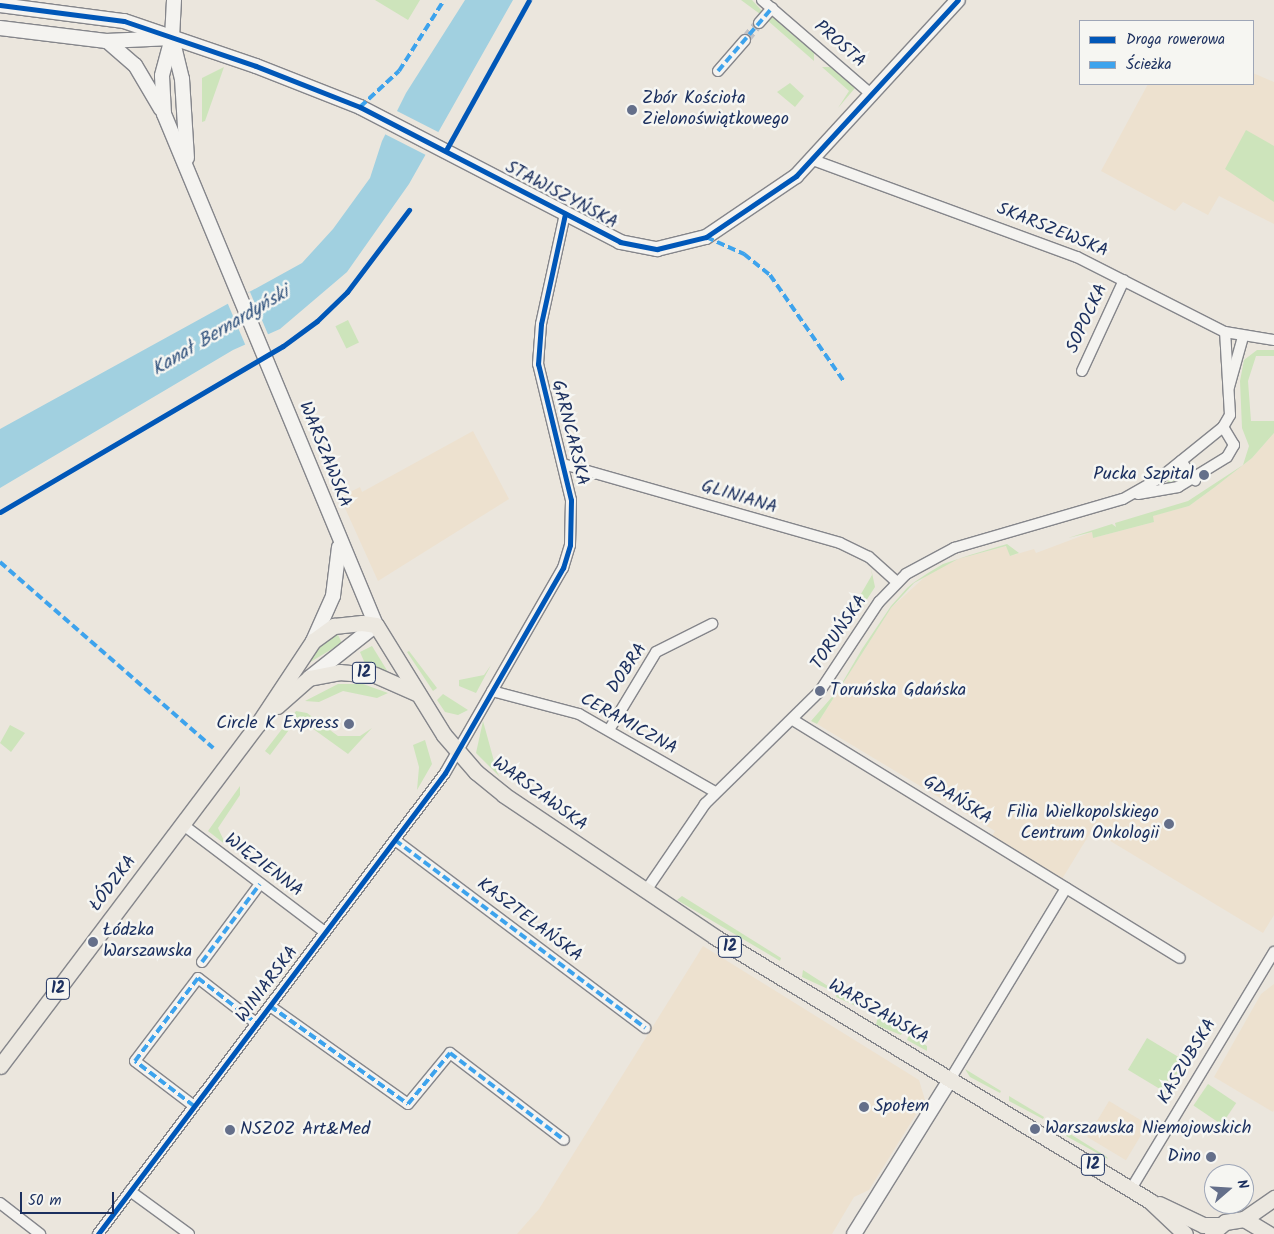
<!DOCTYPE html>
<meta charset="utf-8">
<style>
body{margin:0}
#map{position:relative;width:1274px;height:1234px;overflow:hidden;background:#ebe6dd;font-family:Kalam,sans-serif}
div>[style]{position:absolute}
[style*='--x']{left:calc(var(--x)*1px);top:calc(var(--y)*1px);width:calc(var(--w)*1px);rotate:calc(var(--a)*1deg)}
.built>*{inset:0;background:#ede1cf;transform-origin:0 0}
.green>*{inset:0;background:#cde4bb;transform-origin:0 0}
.water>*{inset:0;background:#a1d0e0}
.pier>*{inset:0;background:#ebe6dd;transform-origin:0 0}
.street-tunnel>*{height:10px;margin-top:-5px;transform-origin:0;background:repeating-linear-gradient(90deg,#c1c1c4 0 10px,transparent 0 15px)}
.roads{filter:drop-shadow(1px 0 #85868b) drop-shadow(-1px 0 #85868b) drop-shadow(0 1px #85868b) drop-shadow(0 -1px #85868b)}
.street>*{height:10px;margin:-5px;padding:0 5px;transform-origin:5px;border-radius:5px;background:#f4f3f0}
.secondary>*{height:14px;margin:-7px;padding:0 7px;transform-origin:7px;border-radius:7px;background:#f4f3f0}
.primary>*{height:15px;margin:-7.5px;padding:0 7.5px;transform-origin:7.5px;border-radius:7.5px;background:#ece8e0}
.quiet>*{height:4px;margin-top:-2px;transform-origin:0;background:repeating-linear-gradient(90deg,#3da3ed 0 8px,transparent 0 12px)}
.cycleway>*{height:5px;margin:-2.5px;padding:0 2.5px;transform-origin:2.5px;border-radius:2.5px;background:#0057b8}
.dots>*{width:14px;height:14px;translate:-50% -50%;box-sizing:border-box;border:2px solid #f6f6f2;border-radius:50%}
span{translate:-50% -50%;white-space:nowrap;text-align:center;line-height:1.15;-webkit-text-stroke:5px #f6f6f2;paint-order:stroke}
.shield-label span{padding:1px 4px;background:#f6f6f2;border:1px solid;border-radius:4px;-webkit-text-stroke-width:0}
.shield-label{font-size:16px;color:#1b2f5e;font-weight:700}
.street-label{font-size:18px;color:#1b2f5e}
.poi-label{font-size:18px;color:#1b2f5e}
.left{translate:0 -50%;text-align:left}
.right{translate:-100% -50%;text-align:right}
.water-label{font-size:19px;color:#34557f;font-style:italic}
.legend{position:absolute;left:1079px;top:20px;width:175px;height:65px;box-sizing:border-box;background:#f6f6f2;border:1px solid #9ea6b7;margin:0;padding:6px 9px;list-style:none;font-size:15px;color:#1b2f5e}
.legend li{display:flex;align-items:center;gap:10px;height:25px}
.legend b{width:25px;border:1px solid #9ea6b7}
.north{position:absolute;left:1204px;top:1164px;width:50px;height:50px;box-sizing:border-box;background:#f6f6f2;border:1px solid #9ea6b7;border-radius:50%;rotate:71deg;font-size:14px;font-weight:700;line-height:20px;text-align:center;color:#1b2f5e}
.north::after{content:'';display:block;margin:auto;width:18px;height:22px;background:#646f8a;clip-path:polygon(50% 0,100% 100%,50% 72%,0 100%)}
.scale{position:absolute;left:20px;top:1192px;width:94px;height:22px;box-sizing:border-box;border:2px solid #1b2f5e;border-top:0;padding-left:6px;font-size:15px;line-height:18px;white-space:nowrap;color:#1b2f5e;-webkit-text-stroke:4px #f6f6f2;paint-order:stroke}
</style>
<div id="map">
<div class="built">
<i style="clip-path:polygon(1253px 73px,1274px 82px,1274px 224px,1219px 196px,1208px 215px,1183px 202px,1175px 211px,1101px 171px,1148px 84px,1253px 84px)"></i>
<i style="clip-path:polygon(473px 431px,509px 499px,378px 581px,340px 497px,360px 487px,362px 492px)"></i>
<i style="clip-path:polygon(1274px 433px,1274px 915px,1263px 933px,1092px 830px,1062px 879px,992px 836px,995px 831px,817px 724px,891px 608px,928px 574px,958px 559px,1007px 546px,1010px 556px,1034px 549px,1036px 553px,1092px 532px,1093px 538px,1154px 522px,1152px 516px,1189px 506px,1215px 487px,1252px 458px)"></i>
<i style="clip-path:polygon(703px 946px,919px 1080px,925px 1100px,869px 1190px,854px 1197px,832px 1234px,517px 1234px,539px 1209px)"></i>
<i style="clip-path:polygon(1274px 984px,1274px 1110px,1273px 1112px,1214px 1077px,1261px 994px)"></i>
<i style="left:1109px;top:1101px;width:45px;height:42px;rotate:31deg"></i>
</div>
<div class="green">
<i style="clip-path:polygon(375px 0,420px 0,408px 20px)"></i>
<i style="clip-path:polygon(741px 0,752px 0,763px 12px,760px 14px)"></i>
<i style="clip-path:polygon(771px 16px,814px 53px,814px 61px,767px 20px)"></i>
<i style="clip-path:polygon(224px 67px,205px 121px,202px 122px,202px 78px)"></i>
<i style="clip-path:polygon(822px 67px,830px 67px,855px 88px,838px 108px,849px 91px)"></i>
<i style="clip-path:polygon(790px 83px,804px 96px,795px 107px,777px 92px)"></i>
<i style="clip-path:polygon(1246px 130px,1274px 146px,1274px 202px,1225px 169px)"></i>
<i style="left:348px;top:320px;width:25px;height:14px;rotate:64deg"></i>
<i style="clip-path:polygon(1257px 350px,1274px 350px,1274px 356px,1256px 356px,1248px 381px,1251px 421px,1274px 421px,1274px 433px,1252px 458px,1215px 487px,1189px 506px,1153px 516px,1154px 522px,1093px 538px,1092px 532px,1068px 538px,1112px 524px,1116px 527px,1115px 523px,1188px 501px,1243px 465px,1249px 446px,1242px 428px,1240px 381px,1244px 360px)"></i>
<i style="clip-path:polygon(1180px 471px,1185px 478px,1167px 483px,1168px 481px)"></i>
<i style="clip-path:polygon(1007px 544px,1019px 553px,1010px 556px,1006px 546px,958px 559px,914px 583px,891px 608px,817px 724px,811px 721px,838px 690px,862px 649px,891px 606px,907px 588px,913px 583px,928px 573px,943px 564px,970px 555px)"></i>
<i style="clip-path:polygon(871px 568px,875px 587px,860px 610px,854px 606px,872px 575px)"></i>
<i style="left:851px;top:611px;width:6px;height:17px;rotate:31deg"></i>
<i style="clip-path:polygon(336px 631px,342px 643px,307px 664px,317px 646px)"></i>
<i style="clip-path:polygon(372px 646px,388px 672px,388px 673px,367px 668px,360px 652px)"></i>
<i style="clip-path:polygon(409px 651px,437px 688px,433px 691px,407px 652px)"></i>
<i style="clip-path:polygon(491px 665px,476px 693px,459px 686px,459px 680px,484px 675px)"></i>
<i style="clip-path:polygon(338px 684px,363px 684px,388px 693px,377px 698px,343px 691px,319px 702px,305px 701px)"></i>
<i style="clip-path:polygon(443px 694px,468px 710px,458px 715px,445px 712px,437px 700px)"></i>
<i style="clip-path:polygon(296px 711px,307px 713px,338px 736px,360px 736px,372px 728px,348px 754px,298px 718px,270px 755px,265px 751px)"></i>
<i style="clip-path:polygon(483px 721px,497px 772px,500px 777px,476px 753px)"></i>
<i style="clip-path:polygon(10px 725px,25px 733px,11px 752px,0 743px)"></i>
<i style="clip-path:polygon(425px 740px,432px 764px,417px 790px,419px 767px,413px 745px)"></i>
<i style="clip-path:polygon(240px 786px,240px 795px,218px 828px,226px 845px,208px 831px)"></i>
<i style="clip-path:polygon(682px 896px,781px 958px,780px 961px,677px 900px)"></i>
<i style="clip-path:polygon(803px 970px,831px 988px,830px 990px,802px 977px)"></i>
<i style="clip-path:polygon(837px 992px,858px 1004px,856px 1006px,836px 997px)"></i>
<i style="clip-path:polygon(878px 1016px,903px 1031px,901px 1035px,876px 1025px)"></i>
<i style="clip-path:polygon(909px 1035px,927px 1046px,927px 1051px,907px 1040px)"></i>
<i style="left:1147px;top:1038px;width:45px;height:37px;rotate:31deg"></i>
<i style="clip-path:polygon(965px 1069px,1001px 1091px,1000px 1093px,970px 1077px)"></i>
<i style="left:1208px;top:1084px;width:34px;height:26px;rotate:34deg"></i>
<i style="clip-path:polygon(1009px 1096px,1044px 1117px,1043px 1119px,1009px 1101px)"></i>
<i style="clip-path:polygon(1067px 1132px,1107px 1157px,1108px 1159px,1066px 1136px)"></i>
</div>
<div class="water">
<i style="clip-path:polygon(465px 0,513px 0,409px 184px,347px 272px,280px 329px,233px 350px,0 488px,0 429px,302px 263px,333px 229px,370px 178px,382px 141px,406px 93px)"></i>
</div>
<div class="pier">
<i style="left:395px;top:110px;width:49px;height:26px;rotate:27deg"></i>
<i style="left:250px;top:292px;width:49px;height:25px;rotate:67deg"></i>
</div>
<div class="street-tunnel">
<i style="--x:745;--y:40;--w:22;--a:-51"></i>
</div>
<div class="roads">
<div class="street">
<i style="--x:762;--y:0;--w:145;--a:40.8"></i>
<i style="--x:759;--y:23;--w:20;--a:-49"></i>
<i style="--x:718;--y:71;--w:41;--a:-48.9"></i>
<i style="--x:813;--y:160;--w:281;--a:20.2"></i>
<i style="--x:1077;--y:257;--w:166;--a:26.9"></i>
<i style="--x:1225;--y:332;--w:50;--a:9.3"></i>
<i style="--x:1082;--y:371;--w:100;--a:-65.2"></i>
<i style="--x:1229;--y:387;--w:52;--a:-74.4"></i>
<i style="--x:1181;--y:461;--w:24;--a:54"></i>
<i style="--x:563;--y:464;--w:288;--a:15.9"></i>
<i style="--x:840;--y:543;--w:32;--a:26"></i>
<i style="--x:869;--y:557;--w:38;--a:42"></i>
<i style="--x:1138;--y:494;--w:41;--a:-9.9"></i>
<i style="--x:1178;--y:487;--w:57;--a:-31.5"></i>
<i style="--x:1227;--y:457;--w:14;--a:-60"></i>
<i style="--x:1234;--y:445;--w:21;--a:-121"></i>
<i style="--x:492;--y:691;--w:90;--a:14.8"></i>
<i style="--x:579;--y:714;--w:157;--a:29.8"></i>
<i style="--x:793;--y:720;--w:454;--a:31.6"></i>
<i style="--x:609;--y:730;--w:91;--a:-58.9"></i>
<i style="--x:656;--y:652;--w:63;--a:-26.6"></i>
<i style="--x:182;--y:824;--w:179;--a:37.1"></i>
<i style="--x:395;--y:840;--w:313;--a:36.9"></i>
<i style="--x:645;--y:892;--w:107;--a:-55.7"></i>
<i style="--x:705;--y:804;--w:161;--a:-44.5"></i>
<i style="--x:820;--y:691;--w:107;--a:-56.5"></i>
<i style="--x:879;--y:602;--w:39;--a:-46"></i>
<i style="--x:906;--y:574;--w:55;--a:-28.4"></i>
<i style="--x:954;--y:548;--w:176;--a:-16.2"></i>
<i style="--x:1123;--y:499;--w:43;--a:-29.6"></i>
<i style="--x:1160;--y:478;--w:81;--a:-39"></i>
<i style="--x:1223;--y:427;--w:14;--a:-60"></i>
<i style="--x:1230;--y:415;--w:83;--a:-93.4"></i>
<i style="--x:202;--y:962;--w:97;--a:-53.4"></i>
<i style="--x:270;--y:1006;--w:169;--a:35.4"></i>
<i style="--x:408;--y:1104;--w:66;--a:-50.5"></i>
<i style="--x:450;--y:1053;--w:143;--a:37.3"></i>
<i style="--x:951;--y:1078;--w:222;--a:-58.8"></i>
<i style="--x:194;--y:1106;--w:74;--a:-142.7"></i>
<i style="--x:135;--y:1061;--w:104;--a:-52.8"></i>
<i style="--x:198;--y:978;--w:73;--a:37.8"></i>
<i style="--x:1131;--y:1189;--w:277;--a:-58.9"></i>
<i style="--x:130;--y:1191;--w:73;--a:36.1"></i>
<i style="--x:0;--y:1203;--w:51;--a:37.8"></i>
<i style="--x:98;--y:1234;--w:577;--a:-53.03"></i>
<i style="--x:445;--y:773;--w:237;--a:-60.1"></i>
<i style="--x:563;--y:568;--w:24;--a:-73"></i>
<i style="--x:570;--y:545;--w:45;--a:-88.7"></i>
<i style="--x:571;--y:500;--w:140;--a:-103.6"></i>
<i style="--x:538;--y:364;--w:40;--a:-85.7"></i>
<i style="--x:541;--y:324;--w:113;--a:-77.7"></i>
</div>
<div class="secondary">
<i style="--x:174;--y:0;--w:38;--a:93"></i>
<i style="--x:172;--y:38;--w:39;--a:105"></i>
<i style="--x:162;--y:76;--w:38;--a:87"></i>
<i style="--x:164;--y:114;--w:553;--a:67.47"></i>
<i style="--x:376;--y:625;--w:85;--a:141.7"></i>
<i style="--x:0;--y:5;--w:125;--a:7.4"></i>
<i style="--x:124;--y:21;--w:139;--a:18.8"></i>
<i style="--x:256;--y:66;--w:112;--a:21.5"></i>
<i style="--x:360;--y:107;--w:293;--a:27.4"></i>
<i style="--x:620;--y:242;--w:38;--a:11"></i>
<i style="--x:657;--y:249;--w:50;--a:-13.8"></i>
<i style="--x:706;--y:237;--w:109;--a:-34.1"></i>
<i style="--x:796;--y:176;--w:239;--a:-47.4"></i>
<i style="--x:0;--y:28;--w:107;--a:7"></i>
<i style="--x:106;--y:41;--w:66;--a:-2.6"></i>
<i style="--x:172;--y:38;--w:42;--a:76.3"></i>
<i style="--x:182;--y:79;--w:79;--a:86.4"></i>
<i style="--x:107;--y:41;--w:37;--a:41"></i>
<i style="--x:135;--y:65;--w:51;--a:59.4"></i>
<i style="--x:313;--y:641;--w:49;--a:-66"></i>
<i style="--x:333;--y:596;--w:49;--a:-83"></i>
<i style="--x:854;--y:1234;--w:184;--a:-58.1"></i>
</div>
<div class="primary">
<i style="--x:277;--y:706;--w:43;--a:-41.2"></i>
<i style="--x:309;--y:678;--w:31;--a:-11"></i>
<i style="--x:339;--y:672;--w:36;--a:5"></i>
<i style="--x:375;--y:675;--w:45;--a:23.7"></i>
<i style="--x:0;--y:1066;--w:428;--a:-53"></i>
<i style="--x:258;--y:724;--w:100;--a:-56.5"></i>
<i style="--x:313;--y:641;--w:26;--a:-36"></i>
<i style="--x:334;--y:626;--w:28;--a:-6"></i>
<i style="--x:362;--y:623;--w:14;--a:8"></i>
<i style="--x:376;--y:625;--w:129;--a:58.3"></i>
<i style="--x:444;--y:735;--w:49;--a:49.1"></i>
<i style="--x:476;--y:772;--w:36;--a:39"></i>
<i style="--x:504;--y:795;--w:254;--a:33.9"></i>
<i style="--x:715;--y:937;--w:509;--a:31.25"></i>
<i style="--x:1150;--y:1201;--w:48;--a:43.3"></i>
<i style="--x:1159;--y:1204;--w:49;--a:25.5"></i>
<i style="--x:1203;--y:1225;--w:17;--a:0"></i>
<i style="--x:1244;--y:1219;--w:37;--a:-35"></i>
<i style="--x:1212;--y:1233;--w:17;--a:-40"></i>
<i style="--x:1225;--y:1222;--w:19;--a:-9"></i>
<i style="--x:1244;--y:1219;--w:29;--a:31"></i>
</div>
</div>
<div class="quiet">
<i style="--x:718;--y:71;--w:83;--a:-49.4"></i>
<i style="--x:360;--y:107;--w:53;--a:-42.7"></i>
<i style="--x:399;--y:71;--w:84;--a:-57.6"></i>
<i style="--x:706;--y:237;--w:42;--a:24.1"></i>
<i style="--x:744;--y:254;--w:33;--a:39"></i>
<i style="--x:770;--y:275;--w:131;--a:55.2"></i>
<i style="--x:0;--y:562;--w:283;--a:41.1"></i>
<i style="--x:395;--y:840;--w:313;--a:36.9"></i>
<i style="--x:202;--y:962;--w:97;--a:-53.4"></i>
<i style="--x:270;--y:1006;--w:169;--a:35.4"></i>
<i style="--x:408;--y:1104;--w:66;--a:-50.5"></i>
<i style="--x:450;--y:1053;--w:143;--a:37.3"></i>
<i style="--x:194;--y:1106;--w:74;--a:-142.7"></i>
<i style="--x:135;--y:1061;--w:104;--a:-52.8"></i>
<i style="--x:198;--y:978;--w:73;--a:37.8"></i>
</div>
<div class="cycleway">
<i style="--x:0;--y:5;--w:125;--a:7.4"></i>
<i style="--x:124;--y:21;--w:139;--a:18.8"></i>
<i style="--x:256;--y:66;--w:112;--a:21.5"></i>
<i style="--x:360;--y:107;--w:293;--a:27.4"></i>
<i style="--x:620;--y:242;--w:38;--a:11"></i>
<i style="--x:657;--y:249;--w:50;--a:-13.8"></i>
<i style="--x:706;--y:237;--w:109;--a:-34.1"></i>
<i style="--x:796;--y:176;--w:239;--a:-47.4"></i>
<i style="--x:446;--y:150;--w:171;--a:-61"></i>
<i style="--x:0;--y:512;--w:328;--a:-30.4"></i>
<i style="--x:283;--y:346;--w:42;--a:-36.3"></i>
<i style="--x:317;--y:321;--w:42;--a:-44"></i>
<i style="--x:347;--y:292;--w:103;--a:-52.9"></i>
<i style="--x:98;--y:1234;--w:577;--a:-53.03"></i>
<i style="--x:445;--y:773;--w:237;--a:-60.1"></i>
<i style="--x:563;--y:568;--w:24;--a:-73"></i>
<i style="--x:570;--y:545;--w:45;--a:-88.7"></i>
<i style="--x:571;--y:500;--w:140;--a:-103.6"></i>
<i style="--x:538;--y:364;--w:40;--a:-85.7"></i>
<i style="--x:541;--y:324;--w:113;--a:-77.7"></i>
</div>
<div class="dots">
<i style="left:632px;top:110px;background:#646f8a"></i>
<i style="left:1204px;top:475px;background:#646f8a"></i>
<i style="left:820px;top:691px;background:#646f8a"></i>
<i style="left:349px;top:724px;background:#646f8a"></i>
<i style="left:1169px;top:824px;background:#646f8a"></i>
<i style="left:93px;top:942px;background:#646f8a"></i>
<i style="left:864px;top:1107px;background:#646f8a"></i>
<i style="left:1035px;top:1129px;background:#646f8a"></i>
<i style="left:230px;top:1130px;background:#646f8a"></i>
<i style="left:1211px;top:1157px;background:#646f8a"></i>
</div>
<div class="shield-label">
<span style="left:364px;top:673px">12</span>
<span style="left:730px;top:947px">12</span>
<span style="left:58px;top:989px">12</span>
<span style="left:1093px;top:1165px">12</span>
</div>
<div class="street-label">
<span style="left:839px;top:45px;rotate:41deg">PROSTA</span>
<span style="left:561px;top:196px;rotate:28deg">STAWISZYŃSKA</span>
<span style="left:1052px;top:231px;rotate:22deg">SKARSZEWSKA</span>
<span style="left:1088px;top:319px;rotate:-65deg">SOPOCKA</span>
<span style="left:569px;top:433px;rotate:76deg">GARNCARSKA</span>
<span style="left:324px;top:455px;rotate:68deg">WARSZAWSKA</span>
<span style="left:739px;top:498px;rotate:17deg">GLINIANA</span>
<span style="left:840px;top:633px;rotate:-56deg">TORUŃSKA</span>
<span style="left:628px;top:669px;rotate:-56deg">DOBRA</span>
<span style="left:628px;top:725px;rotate:29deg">CERAMICZNA</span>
<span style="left:539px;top:795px;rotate:36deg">WARSZAWSKA</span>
<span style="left:957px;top:801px;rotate:32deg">GDAŃSKA</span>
<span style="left:263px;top:866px;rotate:37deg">WIĘZIENNA</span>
<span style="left:114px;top:884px;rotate:-53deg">ŁÓDZKA</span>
<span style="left:529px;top:921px;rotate:37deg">KASZTELAŃSKA</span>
<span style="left:268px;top:985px;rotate:-53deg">WINIARSKA</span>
<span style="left:878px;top:1013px;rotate:30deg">WARSZAWSKA</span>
<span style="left:1188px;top:1062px;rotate:-59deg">KASZUBSKA</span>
</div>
<div class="poi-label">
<span class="left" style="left:642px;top:110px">Zbór Kościoła<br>Zielonoświątkowego</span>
<span class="right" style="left:1194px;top:475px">Pucka Szpital</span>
<span class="left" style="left:830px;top:691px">Toruńska Gdańska</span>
<span class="right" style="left:339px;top:724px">Circle K Express</span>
<span class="right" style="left:1159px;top:824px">Filia Wielkopolskiego<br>Centrum Onkologii</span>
<span class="left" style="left:103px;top:942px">Łódzka<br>Warszawska</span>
<span class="left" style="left:874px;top:1107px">Społem</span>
<span class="left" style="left:1045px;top:1129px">Warszawska Niemojowskich</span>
<span class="left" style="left:240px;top:1130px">NSZOZ Art&amp;Med</span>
<span class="right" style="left:1201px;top:1157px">Dino</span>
</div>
<div class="water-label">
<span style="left:221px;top:332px;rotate:-31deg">Kanał Bernardyński</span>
</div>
<ul class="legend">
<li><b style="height:6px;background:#0057b8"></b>Droga rowerowa</li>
<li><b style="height:6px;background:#3da3ed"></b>Ścieżka</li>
</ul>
<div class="north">N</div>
<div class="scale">50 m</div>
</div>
